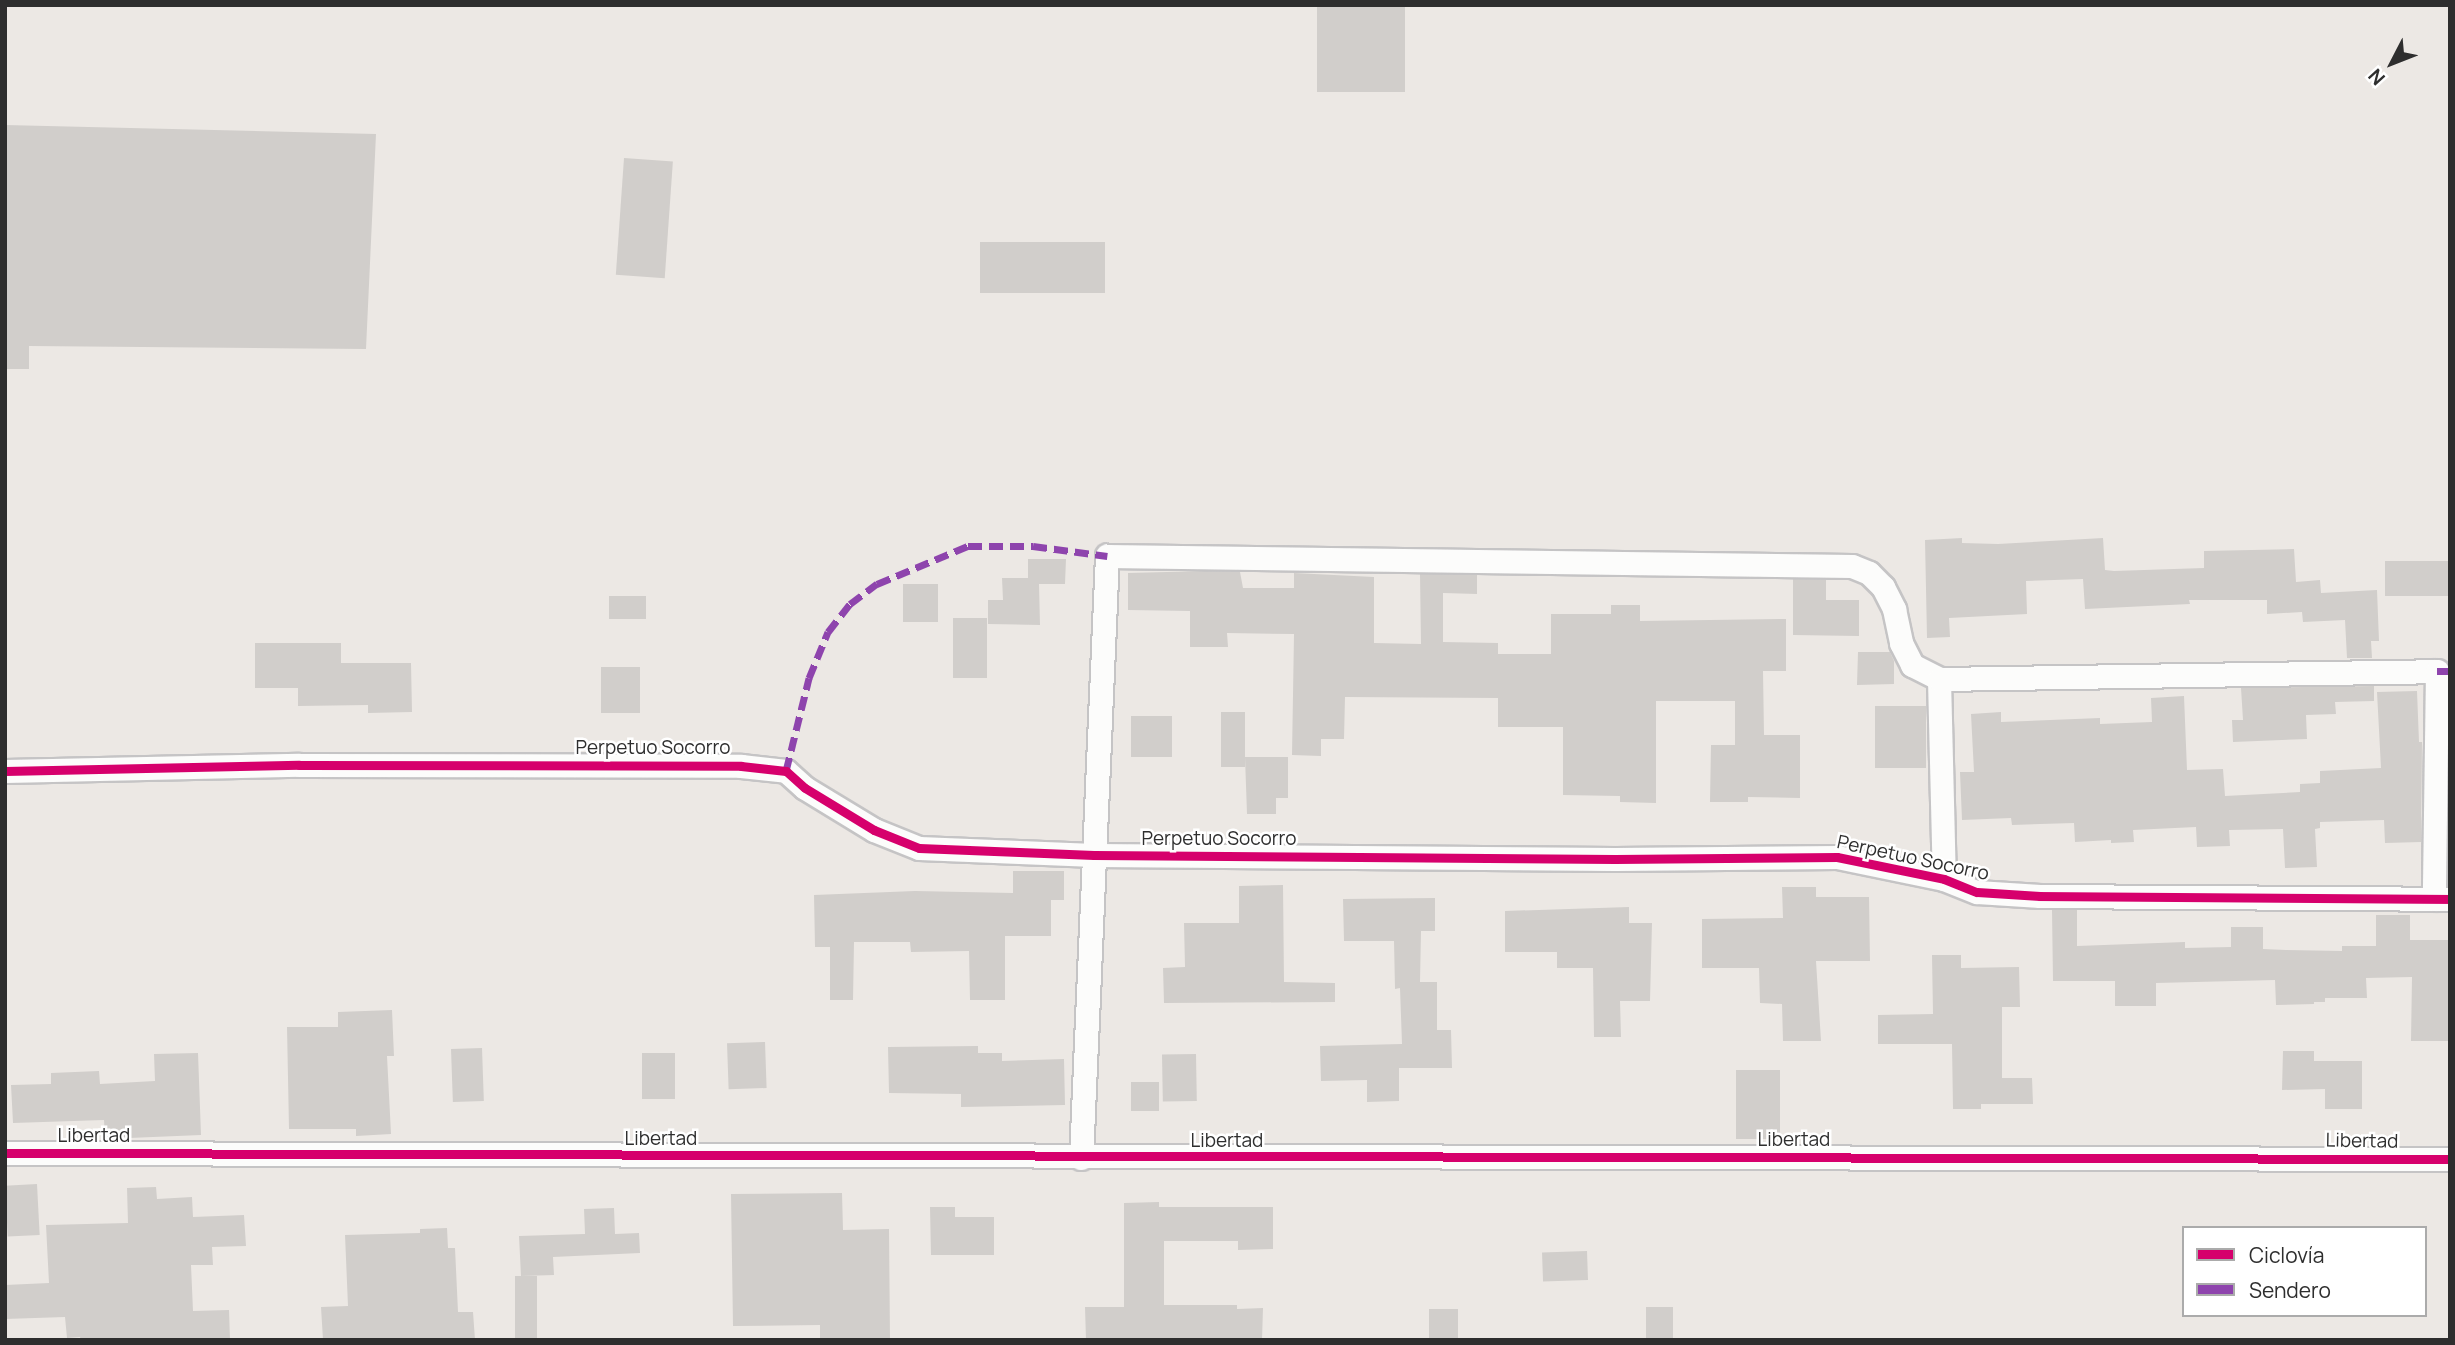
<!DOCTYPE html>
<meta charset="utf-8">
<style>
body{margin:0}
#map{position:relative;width:2455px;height:1345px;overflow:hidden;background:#ece8e4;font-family:Manrope,sans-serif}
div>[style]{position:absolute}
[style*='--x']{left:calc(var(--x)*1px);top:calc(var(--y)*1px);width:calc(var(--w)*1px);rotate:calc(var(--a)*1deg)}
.building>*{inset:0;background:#d1cecb;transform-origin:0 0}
.roads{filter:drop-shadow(2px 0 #c5c4c5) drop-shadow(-2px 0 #c5c4c5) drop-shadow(0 2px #c5c4c5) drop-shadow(0 -2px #c5c4c5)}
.minor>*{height:23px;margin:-11.5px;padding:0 11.5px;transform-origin:11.5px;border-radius:11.5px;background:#fcfcfb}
.quiet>*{height:7px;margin-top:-3.5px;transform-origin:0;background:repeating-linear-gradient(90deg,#8e44ad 0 14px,transparent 0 21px)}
.cycleway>*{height:9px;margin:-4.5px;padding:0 4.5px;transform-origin:4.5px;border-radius:4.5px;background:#d6006c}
span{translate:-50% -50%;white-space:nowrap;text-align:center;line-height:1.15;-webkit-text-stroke:5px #fff;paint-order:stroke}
.street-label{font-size:19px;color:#2e2e2e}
.frame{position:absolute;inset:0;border:7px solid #2e2e2e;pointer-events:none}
.legend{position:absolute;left:2182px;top:1226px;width:245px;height:91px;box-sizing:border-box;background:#fff;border:2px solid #ababab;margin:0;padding:9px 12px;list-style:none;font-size:21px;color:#2e2e2e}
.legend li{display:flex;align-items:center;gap:14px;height:35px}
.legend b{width:35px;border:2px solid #ababab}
.north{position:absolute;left:2357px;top:28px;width:70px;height:70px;-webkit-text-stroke:5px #fff;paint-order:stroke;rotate:228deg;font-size:19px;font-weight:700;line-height:28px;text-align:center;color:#2e2e2e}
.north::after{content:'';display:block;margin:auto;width:24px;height:32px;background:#2e2e2e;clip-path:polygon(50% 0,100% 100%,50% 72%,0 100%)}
</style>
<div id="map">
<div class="building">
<i style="left:1317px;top:5px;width:88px;height:87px"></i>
<i style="clip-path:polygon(5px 125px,376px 134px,366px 349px,29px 346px,29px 369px,5px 369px)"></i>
<i style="left:624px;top:158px;width:49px;height:117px;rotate:4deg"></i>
<i style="left:980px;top:242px;width:125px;height:51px"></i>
<i style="clip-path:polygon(1962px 538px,1962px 543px,1998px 544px,2103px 538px,2105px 570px,2114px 571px,2204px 568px,2204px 551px,2294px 549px,2296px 582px,2320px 580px,2321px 593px,2377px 590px,2379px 641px,2371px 641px,2372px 658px,2347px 658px,2345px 620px,2303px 622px,2302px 612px,2267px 614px,2267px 600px,2189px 600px,2190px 604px,2085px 609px,2083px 579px,2026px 581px,2027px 614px,1949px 618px,1950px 637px,1927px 638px,1925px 540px)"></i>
<i style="clip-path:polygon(1028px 559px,1066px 559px,1065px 584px,1039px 584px,1040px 625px,988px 624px,988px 600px,1003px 600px,1002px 578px,1028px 578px)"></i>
<i style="left:2450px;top:561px;width:35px;height:65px;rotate:90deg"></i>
<i style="clip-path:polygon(1206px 571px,1240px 572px,1243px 588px,1294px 588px,1294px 573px,1374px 577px,1374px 643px,1421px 644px,1420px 574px,1477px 575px,1477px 594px,1443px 593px,1443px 642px,1498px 643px,1498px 654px,1551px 654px,1551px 614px,1611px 614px,1611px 605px,1640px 605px,1640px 621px,1786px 619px,1786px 671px,1763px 671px,1764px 735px,1800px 735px,1800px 798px,1748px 797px,1748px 802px,1710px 802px,1711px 745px,1735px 745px,1735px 701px,1656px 701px,1656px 803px,1620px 802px,1620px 796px,1563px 795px,1563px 727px,1498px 727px,1498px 698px,1345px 697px,1344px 739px,1321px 739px,1321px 756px,1292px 755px,1294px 634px,1227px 633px,1228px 647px,1190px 647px,1190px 611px,1128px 610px,1128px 573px)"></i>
<i style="clip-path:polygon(1793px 579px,1826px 580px,1826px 600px,1859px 600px,1859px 636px,1793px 635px)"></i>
<i style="left:903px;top:584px;width:35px;height:38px"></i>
<i style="left:609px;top:596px;width:37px;height:23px"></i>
<i style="left:953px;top:618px;width:34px;height:60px"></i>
<i style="clip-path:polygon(255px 643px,341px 643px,341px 663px,411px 663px,412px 712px,368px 713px,368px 705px,298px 706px,298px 688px,255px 688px)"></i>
<i style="clip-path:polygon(1858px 652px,1890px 652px,1894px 661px,1894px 684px,1857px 685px)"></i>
<i style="left:601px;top:667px;width:39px;height:46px"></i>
<i style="clip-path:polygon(2374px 686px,2374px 701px,2335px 702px,2336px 714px,2306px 715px,2307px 739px,2233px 742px,2232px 720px,2243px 720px,2241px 688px)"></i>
<i style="clip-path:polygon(2417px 691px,2419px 742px,2422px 742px,2421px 842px,2385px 843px,2384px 820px,2320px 822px,2320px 828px,2315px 829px,2317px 867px,2285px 868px,2283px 829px,2229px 830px,2230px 846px,2197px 847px,2196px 827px,2133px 830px,2134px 842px,2111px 843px,2111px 840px,2075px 842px,2074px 823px,2012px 825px,2011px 818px,1962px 820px,1960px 772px,1974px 772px,1971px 714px,2001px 712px,2001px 722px,2100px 718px,2100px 724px,2152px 722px,2151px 698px,2184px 696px,2187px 770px,2223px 769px,2225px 796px,2300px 792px,2300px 784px,2320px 783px,2320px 771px,2381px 768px,2377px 692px)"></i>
<i style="left:1875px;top:706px;width:51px;height:62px"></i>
<i style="left:1221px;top:712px;width:24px;height:55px"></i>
<i style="left:1131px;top:716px;width:41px;height:41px"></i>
<i style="clip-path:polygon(1245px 757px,1288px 757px,1288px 798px,1276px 798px,1276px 814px,1247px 814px)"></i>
<i style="clip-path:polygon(1013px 871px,1064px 871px,1064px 900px,1051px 900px,1051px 936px,1005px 936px,1005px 1000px,970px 1000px,969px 951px,911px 952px,910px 942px,854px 942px,853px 1000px,830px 1000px,830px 947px,815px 947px,814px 895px,915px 891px,1013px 893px)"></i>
<i style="clip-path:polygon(1283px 885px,1284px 982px,1335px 983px,1335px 1002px,1164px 1003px,1163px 968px,1185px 967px,1184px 923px,1239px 923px,1239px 886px)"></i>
<i style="clip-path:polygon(1782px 887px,1816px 887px,1816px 897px,1869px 897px,1870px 961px,1816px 961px,1821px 1041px,1783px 1041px,1782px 1004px,1760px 1003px,1759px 968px,1702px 968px,1702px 919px,1783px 918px)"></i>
<i style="clip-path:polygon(1435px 898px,1435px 931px,1421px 931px,1420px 982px,1437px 982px,1437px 1030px,1451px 1030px,1452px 1068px,1399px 1068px,1399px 1101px,1367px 1102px,1367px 1080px,1321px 1081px,1320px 1046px,1402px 1044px,1400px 988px,1395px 989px,1394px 941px,1344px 941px,1343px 899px)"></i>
<i style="clip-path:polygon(1629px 907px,1629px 923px,1652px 923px,1650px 1001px,1620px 1001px,1621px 1037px,1594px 1037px,1593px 968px,1557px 968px,1557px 952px,1505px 952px,1505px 911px)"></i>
<i style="clip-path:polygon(2052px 910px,2077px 910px,2077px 946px,2185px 942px,2185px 948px,2231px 947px,2231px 927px,2263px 927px,2263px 949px,2286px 950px,2342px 951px,2342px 946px,2376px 946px,2376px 915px,2410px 915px,2410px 940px,2450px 940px,2450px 1041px,2411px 1041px,2412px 977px,2366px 978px,2367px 998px,2325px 998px,2325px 1002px,2314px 1002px,2314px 1004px,2276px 1005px,2275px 980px,2156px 983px,2156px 1006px,2115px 1006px,2115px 981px,2053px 981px)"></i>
<i style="clip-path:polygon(1932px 955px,1961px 955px,1961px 968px,2019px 967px,2020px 1007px,2002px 1007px,2002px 1078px,2032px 1078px,2033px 1104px,1981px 1104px,1981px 1109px,1953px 1109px,1952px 1044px,1878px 1044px,1878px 1015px,1933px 1014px)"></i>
<i style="clip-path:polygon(392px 1010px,394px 1056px,387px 1056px,391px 1134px,356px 1136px,356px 1129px,289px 1129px,287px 1027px,338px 1027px,338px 1012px)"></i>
<i style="left:765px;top:1042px;width:46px;height:38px;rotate:88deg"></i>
<i style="clip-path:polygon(978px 1046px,978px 1053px,1002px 1053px,1002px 1061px,1064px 1059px,1065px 1105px,961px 1107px,961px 1094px,889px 1093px,888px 1047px)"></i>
<i style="left:482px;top:1048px;width:53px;height:31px;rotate:88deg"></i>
<i style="clip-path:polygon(2283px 1051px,2314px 1051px,2314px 1061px,2362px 1061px,2362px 1109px,2325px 1109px,2325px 1089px,2282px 1090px)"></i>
<i style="clip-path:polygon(198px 1053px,201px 1135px,105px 1139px,104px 1120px,13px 1123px,11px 1085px,51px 1084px,51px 1073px,99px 1071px,100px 1084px,155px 1081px,154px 1054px)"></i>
<i style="left:642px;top:1053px;width:33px;height:46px"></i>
<i style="left:1196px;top:1054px;width:47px;height:34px;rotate:89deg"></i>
<i style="left:1736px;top:1070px;width:44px;height:69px"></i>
<i style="left:1131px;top:1082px;width:28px;height:29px"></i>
<i style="left:37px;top:1184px;width:51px;height:32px;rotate:87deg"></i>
<i style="clip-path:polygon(156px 1187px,157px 1199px,192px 1197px,193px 1217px,244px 1215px,246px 1246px,212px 1247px,213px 1265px,191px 1265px,193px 1311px,229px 1310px,230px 1340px,81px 1340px,80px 1337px,67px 1338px,65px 1317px,5px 1319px,5px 1285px,49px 1283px,46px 1225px,128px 1223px,127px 1188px)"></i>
<i style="clip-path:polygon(842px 1193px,843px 1230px,889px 1229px,890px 1340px,820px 1340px,820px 1325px,733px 1326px,731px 1194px)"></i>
<i style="clip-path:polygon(1159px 1202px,1159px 1207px,1273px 1207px,1273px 1249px,1238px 1250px,1238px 1241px,1164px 1241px,1164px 1305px,1237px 1305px,1237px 1309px,1263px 1308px,1262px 1340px,1086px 1340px,1085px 1307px,1124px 1307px,1124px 1203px)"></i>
<i style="clip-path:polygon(930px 1207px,955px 1207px,955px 1217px,994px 1217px,994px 1255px,931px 1255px)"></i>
<i style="clip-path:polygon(614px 1208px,615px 1234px,639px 1233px,640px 1253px,553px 1257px,554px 1275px,521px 1276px,519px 1236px,585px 1234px,584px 1209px)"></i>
<i style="clip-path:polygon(447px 1228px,448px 1248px,455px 1248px,458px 1312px,473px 1312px,475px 1340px,323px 1340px,321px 1307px,348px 1306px,345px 1235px,420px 1233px,420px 1229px)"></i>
<i style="left:1587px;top:1251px;width:29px;height:45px;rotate:88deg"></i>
<i style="left:515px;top:1276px;width:22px;height:64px"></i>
<i style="left:1646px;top:1307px;width:27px;height:33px"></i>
<i style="left:1429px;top:1309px;width:29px;height:31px"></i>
</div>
<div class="roads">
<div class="minor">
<i style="--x:1939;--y:679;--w:200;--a:88.6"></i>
<i style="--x:5;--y:771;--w:294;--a:-1.2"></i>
<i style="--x:299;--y:765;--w:442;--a:0.1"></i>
<i style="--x:741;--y:766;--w:45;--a:6.3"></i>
<i style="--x:786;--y:771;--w:25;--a:42"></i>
<i style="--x:805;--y:788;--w:81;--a:31.3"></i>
<i style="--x:874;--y:830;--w:48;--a:21.8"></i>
<i style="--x:919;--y:848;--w:175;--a:2.3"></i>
<i style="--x:1094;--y:855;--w:521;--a:0.44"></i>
<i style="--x:1615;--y:859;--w:222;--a:-0.5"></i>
<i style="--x:1837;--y:857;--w:109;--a:11.6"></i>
<i style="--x:1944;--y:879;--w:35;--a:22"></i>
<i style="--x:1977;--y:892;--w:63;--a:3.6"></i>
<i style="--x:2040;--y:896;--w:410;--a:0.4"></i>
<i style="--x:5;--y:1153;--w:2445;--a:0.14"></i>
<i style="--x:1081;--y:1158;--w:603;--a:-87.53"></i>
<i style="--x:1107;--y:556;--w:745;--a:0.77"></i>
<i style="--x:1852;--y:566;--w:18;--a:22"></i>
<i style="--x:1869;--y:573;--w:20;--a:45"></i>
<i style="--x:1883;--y:587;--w:25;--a:63"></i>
<i style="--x:1894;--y:609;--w:35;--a:78"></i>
<i style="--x:1901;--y:643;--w:25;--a:63"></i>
<i style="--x:1912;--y:665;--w:30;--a:27"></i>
<i style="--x:1939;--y:679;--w:498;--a:-0.9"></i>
<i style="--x:2437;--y:671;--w:228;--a:90.8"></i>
</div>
</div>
<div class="quiet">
<i style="--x:2437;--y:671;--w:13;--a:0"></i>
<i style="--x:786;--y:771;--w:96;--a:-76.1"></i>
<i style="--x:809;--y:678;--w:50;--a:-67.6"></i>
<i style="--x:828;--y:632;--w:36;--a:-52"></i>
<i style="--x:850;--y:604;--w:34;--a:-37"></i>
<i style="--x:877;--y:584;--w:99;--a:-22.7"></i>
<i style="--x:968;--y:546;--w:65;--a:0"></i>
<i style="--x:1033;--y:546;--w:75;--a:7.7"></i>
</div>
<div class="cycleway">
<i style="--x:5;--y:771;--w:294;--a:-1.2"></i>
<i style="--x:299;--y:765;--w:442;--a:0.1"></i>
<i style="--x:741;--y:766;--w:45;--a:6.3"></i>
<i style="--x:786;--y:771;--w:25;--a:42"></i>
<i style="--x:805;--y:788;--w:81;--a:31.3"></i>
<i style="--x:874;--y:830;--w:48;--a:21.8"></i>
<i style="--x:919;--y:848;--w:175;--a:2.3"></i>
<i style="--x:1094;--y:855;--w:521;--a:0.44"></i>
<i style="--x:1615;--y:859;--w:222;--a:-0.5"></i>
<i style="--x:1837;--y:857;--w:109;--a:11.6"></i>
<i style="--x:1944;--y:879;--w:35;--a:22"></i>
<i style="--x:1977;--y:892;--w:63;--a:3.6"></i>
<i style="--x:2040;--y:896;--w:410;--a:0.4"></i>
<i style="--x:5;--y:1153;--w:2445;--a:0.14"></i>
</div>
<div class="street-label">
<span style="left:653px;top:748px">Perpetuo Socorro</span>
<span style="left:1219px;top:839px">Perpetuo Socorro</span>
<span style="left:1913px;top:858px;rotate:12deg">Perpetuo Socorro</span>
<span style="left:94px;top:1136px">Libertad</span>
<span style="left:661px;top:1139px">Libertad</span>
<span style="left:1794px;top:1140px">Libertad</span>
<span style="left:1227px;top:1141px">Libertad</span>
<span style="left:2362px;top:1141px;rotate:1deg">Libertad</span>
</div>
<div class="frame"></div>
<ul class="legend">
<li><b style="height:9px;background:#d6006c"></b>Ciclovía</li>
<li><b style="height:9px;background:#8e44ad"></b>Sendero</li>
</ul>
<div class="north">N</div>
</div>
